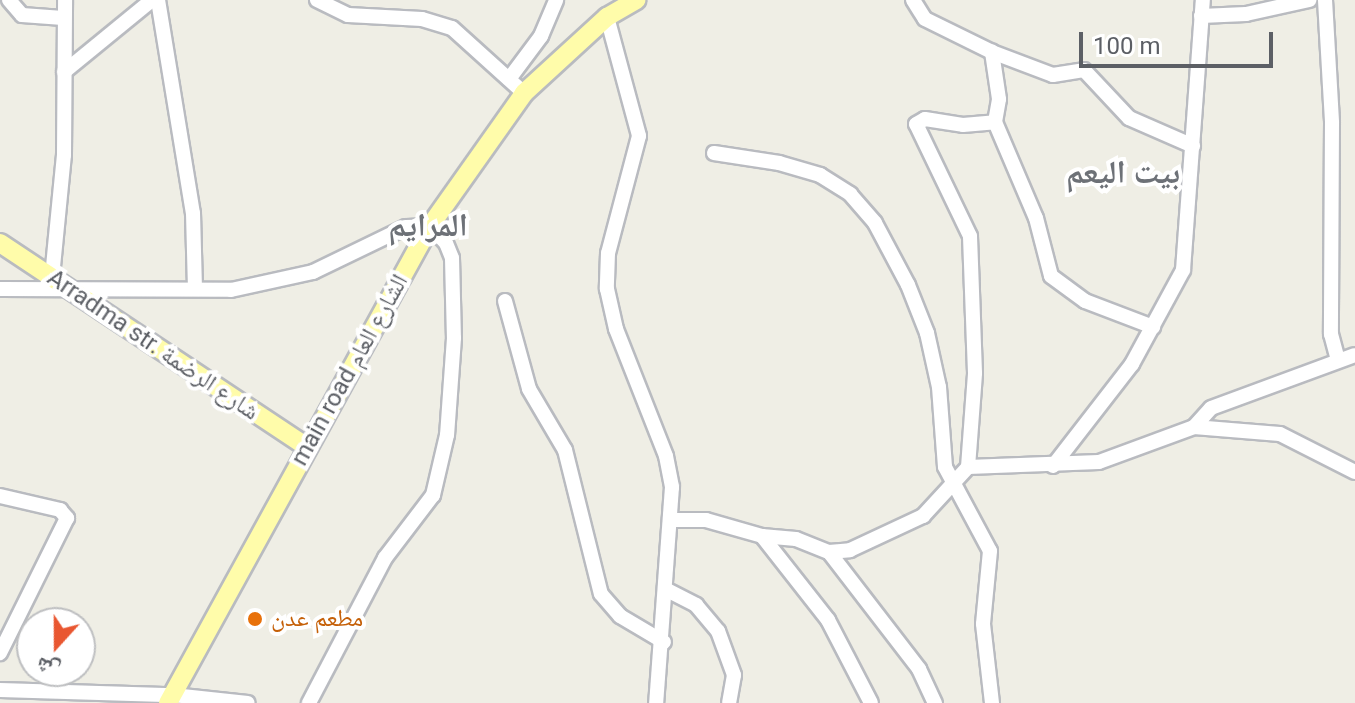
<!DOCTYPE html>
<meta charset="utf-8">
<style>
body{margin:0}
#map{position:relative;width:1355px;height:703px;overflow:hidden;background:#efeee5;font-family:Roboto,"Noto Naskh Arabic",sans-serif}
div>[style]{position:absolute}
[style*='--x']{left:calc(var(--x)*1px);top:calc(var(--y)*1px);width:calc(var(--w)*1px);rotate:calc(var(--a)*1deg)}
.roads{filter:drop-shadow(2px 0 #b9bbc0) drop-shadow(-2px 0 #b9bbc0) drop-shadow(0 2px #b9bbc0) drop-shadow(0 -2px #b9bbc0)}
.minor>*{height:14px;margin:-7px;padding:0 7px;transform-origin:7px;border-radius:7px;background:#fff}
.major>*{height:18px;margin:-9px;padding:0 9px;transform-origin:9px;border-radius:9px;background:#fffcaa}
.dots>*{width:22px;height:22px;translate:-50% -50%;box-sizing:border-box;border:4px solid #fff;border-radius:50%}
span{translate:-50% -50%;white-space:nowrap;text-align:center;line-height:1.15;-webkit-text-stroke:8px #fff;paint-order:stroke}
.street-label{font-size:24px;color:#5c5f65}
.food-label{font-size:24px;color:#c56008}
.left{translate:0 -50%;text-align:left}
.district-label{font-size:32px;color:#6d7177;font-weight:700}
.north{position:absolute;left:16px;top:607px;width:80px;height:80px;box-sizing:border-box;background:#fff;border:2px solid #bebfc1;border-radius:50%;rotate:201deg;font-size:22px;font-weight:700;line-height:32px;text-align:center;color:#5c5f65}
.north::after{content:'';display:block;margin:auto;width:28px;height:36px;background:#e95731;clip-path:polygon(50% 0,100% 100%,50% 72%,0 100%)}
.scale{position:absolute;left:1079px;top:32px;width:194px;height:36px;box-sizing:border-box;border:4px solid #5c5f65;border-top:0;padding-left:10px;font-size:24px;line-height:28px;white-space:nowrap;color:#5c5f65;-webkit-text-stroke:6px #fff;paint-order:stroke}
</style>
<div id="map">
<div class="roads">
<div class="minor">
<i style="--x:9;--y:0;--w:20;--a:49"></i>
<i style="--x:22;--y:15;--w:41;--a:4.2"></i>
<i style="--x:158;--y:0;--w:216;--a:80.7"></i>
<i style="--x:193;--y:213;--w:74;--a:88.5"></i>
<i style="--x:317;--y:0;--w:34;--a:26"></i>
<i style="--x:348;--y:15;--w:74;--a:3.1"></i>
<i style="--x:422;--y:19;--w:31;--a:17"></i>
<i style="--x:452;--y:28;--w:97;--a:42.1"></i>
<i style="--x:913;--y:0;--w:22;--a:58"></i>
<i style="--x:925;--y:19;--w:75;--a:26.2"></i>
<i style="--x:992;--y:52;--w:65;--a:20.7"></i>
<i style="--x:1053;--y:75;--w:31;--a:-9"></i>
<i style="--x:1084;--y:70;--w:66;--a:46.8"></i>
<i style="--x:1129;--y:118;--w:70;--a:23.6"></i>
<i style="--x:1325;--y:0;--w:123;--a:86.7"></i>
<i style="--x:1332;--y:123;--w:211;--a:90.3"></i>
<i style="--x:1331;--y:334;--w:27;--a:75"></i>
<i style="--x:1201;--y:16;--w:45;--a:-2.5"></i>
<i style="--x:1246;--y:14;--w:65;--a:-12.5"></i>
<i style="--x:607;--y:17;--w:123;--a:74.9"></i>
<i style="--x:639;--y:136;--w:121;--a:104.8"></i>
<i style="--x:608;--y:253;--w:36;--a:92"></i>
<i style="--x:607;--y:289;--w:41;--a:77.3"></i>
<i style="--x:616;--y:329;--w:136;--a:68.5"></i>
<i style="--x:666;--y:456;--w:32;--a:79"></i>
<i style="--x:672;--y:487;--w:217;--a:94.2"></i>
<i style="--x:64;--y:72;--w:114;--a:-39.3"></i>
<i style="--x:509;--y:79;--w:54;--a:-53.3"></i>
<i style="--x:541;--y:36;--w:39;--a:-67"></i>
<i style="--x:995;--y:122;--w:104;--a:66.9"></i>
<i style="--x:1036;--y:218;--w:60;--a:75.5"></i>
<i style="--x:1051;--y:276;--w:42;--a:36.3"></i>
<i style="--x:1085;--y:301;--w:73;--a:20.9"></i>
<i style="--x:714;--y:153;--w:66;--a:8.7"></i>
<i style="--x:779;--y:163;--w:43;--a:16.3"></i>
<i style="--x:820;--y:175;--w:36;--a:32"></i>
<i style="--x:850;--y:194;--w:38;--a:49"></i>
<i style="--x:875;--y:223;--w:70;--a:62"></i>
<i style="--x:908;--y:285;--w:52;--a:68.4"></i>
<i style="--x:927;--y:333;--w:55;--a:77.5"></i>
<i style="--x:939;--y:387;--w:80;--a:85.7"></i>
<i style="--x:945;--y:467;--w:95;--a:61.8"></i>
<i style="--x:990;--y:551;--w:73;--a:95.5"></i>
<i style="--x:983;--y:624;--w:80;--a:83.5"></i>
<i style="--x:52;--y:277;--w:123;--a:-84.4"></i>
<i style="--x:64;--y:155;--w:155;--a:-89.6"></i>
<i style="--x:0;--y:289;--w:231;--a:0.2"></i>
<i style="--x:231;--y:290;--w:84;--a:-12.4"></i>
<i style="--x:313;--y:272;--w:103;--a:-25.8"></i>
<i style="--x:406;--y:227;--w:24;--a:-2"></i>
<i style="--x:430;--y:226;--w:23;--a:47"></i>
<i style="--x:446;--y:243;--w:16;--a:68"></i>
<i style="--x:452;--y:258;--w:80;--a:88.6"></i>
<i style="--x:454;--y:338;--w:97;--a:94.1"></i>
<i style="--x:447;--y:435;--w:62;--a:103.1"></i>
<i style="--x:433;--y:495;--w:79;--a:127.3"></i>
<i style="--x:385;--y:558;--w:164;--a:117.7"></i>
<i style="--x:505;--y:301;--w:91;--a:74.7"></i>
<i style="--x:529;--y:389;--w:71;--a:59.5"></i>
<i style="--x:565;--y:450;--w:148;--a:76"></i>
<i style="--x:601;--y:594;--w:29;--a:49"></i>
<i style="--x:620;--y:616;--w:51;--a:30.6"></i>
<i style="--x:1194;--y:427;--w:25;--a:-48"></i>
<i style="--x:1211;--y:408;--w:153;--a:-20.2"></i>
<i style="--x:1053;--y:466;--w:129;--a:-52.2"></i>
<i style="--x:1132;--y:364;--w:107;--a:-61.5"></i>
<i style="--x:1183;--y:270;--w:271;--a:-85.8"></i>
<i style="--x:968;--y:467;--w:94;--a:-85.7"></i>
<i style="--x:975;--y:373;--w:137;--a:-92.1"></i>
<i style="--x:970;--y:236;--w:124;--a:-115.7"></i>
<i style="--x:916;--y:124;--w:10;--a:-29"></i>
<i style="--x:925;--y:119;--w:38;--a:9"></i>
<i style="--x:963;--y:125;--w:32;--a:-5"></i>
<i style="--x:995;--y:122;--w:23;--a:-80"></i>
<i style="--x:999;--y:99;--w:48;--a:-98.5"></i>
<i style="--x:0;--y:496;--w:62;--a:13.1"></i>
<i style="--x:60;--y:510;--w:11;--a:49"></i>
<i style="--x:67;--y:518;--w:151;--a:116.4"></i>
<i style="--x:673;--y:520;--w:33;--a:0"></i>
<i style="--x:706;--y:520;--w:58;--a:15.9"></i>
<i style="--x:762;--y:536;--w:107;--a:51.8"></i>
<i style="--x:828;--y:620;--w:93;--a:62.6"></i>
<i style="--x:762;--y:536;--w:34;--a:5"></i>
<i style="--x:796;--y:539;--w:35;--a:22"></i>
<i style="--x:829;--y:552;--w:21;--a:-5"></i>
<i style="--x:850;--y:550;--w:81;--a:-25"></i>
<i style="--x:923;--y:516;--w:67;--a:-47.4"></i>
<i style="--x:968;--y:467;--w:131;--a:-2.2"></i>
<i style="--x:1099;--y:462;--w:101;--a:-20.2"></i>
<i style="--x:1194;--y:427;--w:86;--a:4.7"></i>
<i style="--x:1280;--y:434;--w:84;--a:26.9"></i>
<i style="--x:829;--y:552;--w:148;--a:52.4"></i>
<i style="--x:919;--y:669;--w:38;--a:65"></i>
<i style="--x:667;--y:590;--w:33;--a:27"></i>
<i style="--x:696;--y:605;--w:34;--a:50"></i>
<i style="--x:718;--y:631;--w:47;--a:70"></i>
<i style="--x:734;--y:675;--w:28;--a:100"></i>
<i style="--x:0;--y:690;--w:173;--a:1.7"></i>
<i style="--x:173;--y:695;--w:75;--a:6.1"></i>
</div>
<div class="major">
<i style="--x:0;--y:243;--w:369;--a:33.6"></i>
<i style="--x:168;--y:703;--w:544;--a:-61.22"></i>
<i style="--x:430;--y:226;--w:163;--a:-54.7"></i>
<i style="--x:524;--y:93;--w:113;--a:-42.5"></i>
<i style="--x:607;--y:17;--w:34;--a:-30"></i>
</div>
</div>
<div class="dots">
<i style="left:255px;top:619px;background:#e8710a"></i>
</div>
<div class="street-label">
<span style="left:153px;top:345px;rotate:34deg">Arradma str. شارع الرضمة</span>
<span style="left:350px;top:370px;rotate:-61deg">main road الشارع العام</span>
</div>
<div class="food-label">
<span class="left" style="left:271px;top:619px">مطعم عدن</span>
</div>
<div class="district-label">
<span style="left:1123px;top:172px">بيت اليعم</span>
<span style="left:428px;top:225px">المرايم</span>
</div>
<div class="north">ش</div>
<div class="scale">100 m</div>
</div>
